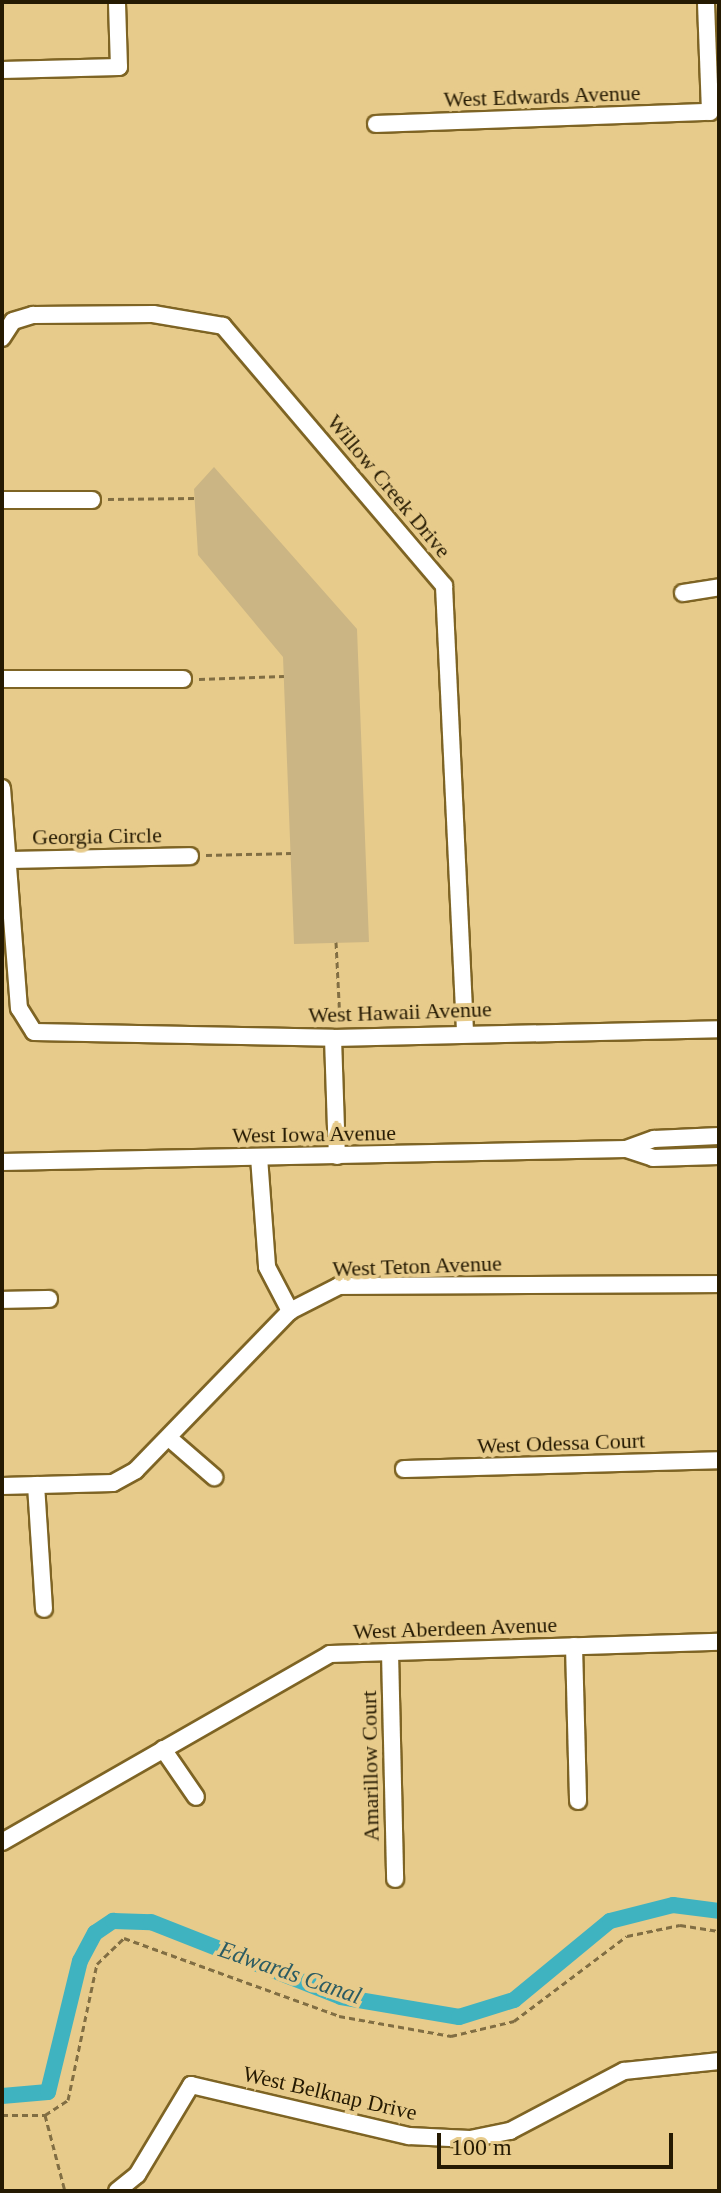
<!DOCTYPE html>
<style>
body{margin:0}
#map{position:relative;width:721px;height:2193px;overflow:hidden;background:#e7cb8b;font-family:"Times New Roman",serif}
div>[style]{position:absolute}
[style*='--x']{left:calc(var(--x)*1px);top:calc(var(--y)*1px);width:calc(var(--w)*1px);rotate:calc(var(--a)*1deg)}
.green>*{inset:0;background:#cbb584}
.canal>*{height:16px;margin:-8px;padding:0 8px;transform-origin:8px;border-radius:8px;background:#3fb3c0}
.path>*{height:3px;margin-top:-1.5px;transform-origin:0;background:repeating-linear-gradient(90deg,#816e43 0 6px,transparent 0 10px)}
.roads{filter:drop-shadow(2px 0 #7e6424) drop-shadow(-2px 0 #7e6424) drop-shadow(0 2px #7e6424) drop-shadow(0 -2px #7e6424)}
.minor>*{height:16px;margin:-8px;padding:0 8px;transform-origin:8px;border-radius:8px;background:#fff}
span{translate:-50% -50%;white-space:nowrap;text-align:center;line-height:1.15;-webkit-text-stroke:8px #e7cb8b;paint-order:stroke}
.street-label{font-size:22px;color:#251a02}
.water-label{font-size:24px;color:#2b5b62;font-style:italic}
.frame{position:absolute;inset:0;border:4px solid #251a02;pointer-events:none}
.scale{position:absolute;left:437px;top:2133px;width:236px;height:36px;box-sizing:border-box;border:4px solid #251a02;border-top:0;padding-left:10px;font-size:24px;line-height:28px;white-space:nowrap;color:#251a02;-webkit-text-stroke:6px #e7cb8b;paint-order:stroke}
</style>
<div id="map">
<div class="green">
<i style="clip-path:polygon(214px 467px,357px 629px,369px 942px,294px 944px,283px 657px,198px 555px,194px 489px)"></i>
</div>
<div class="canal">
<i style="--x:2;--y:2096;--w:46;--a:-5"></i>
<i style="--x:48;--y:2092;--w:135;--a:-76.3"></i>
<i style="--x:80;--y:1961;--w:32;--a:-62"></i>
<i style="--x:95;--y:1933;--w:22;--a:-34"></i>
<i style="--x:113;--y:1921;--w:38;--a:2"></i>
<i style="--x:151;--y:1922;--w:204;--a:21.5"></i>
<i style="--x:341;--y:1997;--w:120;--a:9.6"></i>
<i style="--x:459;--y:2017;--w:58;--a:-17.2"></i>
<i style="--x:514;--y:2000;--w:124;--a:-39.5"></i>
<i style="--x:610;--y:1921;--w:65;--a:-14.3"></i>
<i style="--x:673;--y:1905;--w:46;--a:7.4"></i>
</div>
<div class="path">
<i style="--x:108;--y:499;--w:87;--a:-0.7"></i>
<i style="--x:199;--y:679;--w:85;--a:-2"></i>
<i style="--x:206;--y:855;--w:85;--a:-1.3"></i>
<i style="--x:336;--y:942;--w:80;--a:87.1"></i>
<i style="--x:2;--y:2115;--w:43;--a:0"></i>
<i style="--x:45;--y:2115;--w:27;--a:-33"></i>
<i style="--x:68;--y:2100;--w:139;--a:-78"></i>
<i style="--x:97;--y:1964;--w:37;--a:-44"></i>
<i style="--x:124;--y:1938;--w:229;--a:19.9"></i>
<i style="--x:339;--y:2016;--w:114;--a:10.1"></i>
<i style="--x:451;--y:2036;--w:65;--a:-13.4"></i>
<i style="--x:514;--y:2021;--w:141;--a:-37"></i>
<i style="--x:627;--y:1936;--w:54;--a:-11.7"></i>
<i style="--x:680;--y:1925;--w:39;--a:9"></i>
<i style="--x:45;--y:2115;--w:79;--a:75.3"></i>
</div>
<div class="roads">
<div class="minor">
<i style="--x:2;--y:70;--w:117;--a:-1.5"></i>
<i style="--x:119;--y:67;--w:65;--a:-91.8"></i>
<i style="--x:376;--y:124;--w:334;--a:-2.1"></i>
<i style="--x:710;--y:112;--w:110;--a:-92.1"></i>
<i style="--x:2;--y:338;--w:20;--a:-57"></i>
<i style="--x:13;--y:321;--w:21;--a:-17"></i>
<i style="--x:33;--y:315;--w:120;--a:-0.5"></i>
<i style="--x:153;--y:314;--w:71;--a:9.7"></i>
<i style="--x:223;--y:326;--w:341;--a:49.6"></i>
<i style="--x:444;--y:586;--w:445;--a:87.3"></i>
<i style="--x:2;--y:500;--w:90;--a:0"></i>
<i style="--x:683;--y:593;--w:36;--a:-9"></i>
<i style="--x:2;--y:679;--w:181;--a:0"></i>
<i style="--x:2;--y:788;--w:221;--a:85.6"></i>
<i style="--x:19;--y:1008;--w:28;--a:58"></i>
<i style="--x:34;--y:1032;--w:299;--a:1.1"></i>
<i style="--x:333;--y:1038;--w:386;--a:-1.3"></i>
<i style="--x:6;--y:860;--w:184;--a:-1.2"></i>
<i style="--x:333;--y:1038;--w:118;--a:88.1"></i>
<i style="--x:626;--y:1149;--w:28;--a:18"></i>
<i style="--x:653;--y:1158;--w:66;--a:-1.7"></i>
<i style="--x:259;--y:1157;--w:110;--a:85.8"></i>
<i style="--x:267;--y:1267;--w:50;--a:62.4"></i>
<i style="--x:2;--y:1162;--w:624;--a:-1.19"></i>
<i style="--x:626;--y:1149;--w:30;--a:-20"></i>
<i style="--x:654;--y:1139;--w:65;--a:-2.6"></i>
<i style="--x:2;--y:1300;--w:47;--a:-1.2"></i>
<i style="--x:169;--y:1438;--w:60;--a:40.9"></i>
<i style="--x:404;--y:1469;--w:315;--a:-1.6"></i>
<i style="--x:36;--y:1485;--w:124;--a:86.3"></i>
<i style="--x:2;--y:1486;--w:111;--a:-1.5"></i>
<i style="--x:113;--y:1483;--w:26;--a:-29"></i>
<i style="--x:136;--y:1470;--w:221;--a:-45.9"></i>
<i style="--x:290;--y:1311;--w:55;--a:-27"></i>
<i style="--x:339;--y:1286;--w:380;--a:-0.3"></i>
<i style="--x:574;--y:1646;--w:155;--a:88.5"></i>
<i style="--x:390;--y:1652;--w:227;--a:88.7"></i>
<i style="--x:163;--y:1749;--w:58;--a:55.5"></i>
<i style="--x:2;--y:1842;--w:378;--a:-29.8"></i>
<i style="--x:330;--y:1654;--w:389;--a:-1.8"></i>
<i style="--x:117;--y:2191;--w:26;--a:-39"></i>
<i style="--x:137;--y:2175;--w:105;--a:-59"></i>
<i style="--x:191;--y:2085;--w:224;--a:13.2"></i>
<i style="--x:409;--y:2136;--w:61;--a:2.8"></i>
<i style="--x:470;--y:2139;--w:41;--a:-11.3"></i>
<i style="--x:510;--y:2131;--w:129;--a:-27.8"></i>
<i style="--x:624;--y:2071;--w:96;--a:-6"></i>
</div>
</div>
<div class="street-label">
<span style="left:542px;top:96px;rotate:-2deg">West Edwards Avenue</span>
<span style="left:389px;top:486px;rotate:50deg">Willow Creek Drive</span>
<span style="left:97px;top:836px;rotate:-1deg">Georgia Circle</span>
<span style="left:400px;top:1012px;rotate:-2deg">West Hawaii Avenue</span>
<span style="left:314px;top:1134px;rotate:-1deg">West Iowa Avenue</span>
<span style="left:417px;top:1266px;rotate:-2deg">West Teton Avenue</span>
<span style="left:561px;top:1443px;rotate:-2deg">West Odessa Court</span>
<span style="left:455px;top:1628px;rotate:-2deg">West Aberdeen Avenue</span>
<span style="left:370px;top:1766px;rotate:-91deg">Amarillow Court</span>
<span style="left:330px;top:2093px;rotate:13deg">West Belknap Drive</span>
</div>
<div class="water-label">
<span style="left:290px;top:1973px;rotate:19deg">Edwards Canal</span>
</div>
<div class="frame"></div>
<div class="scale">100 m</div>
</div>
